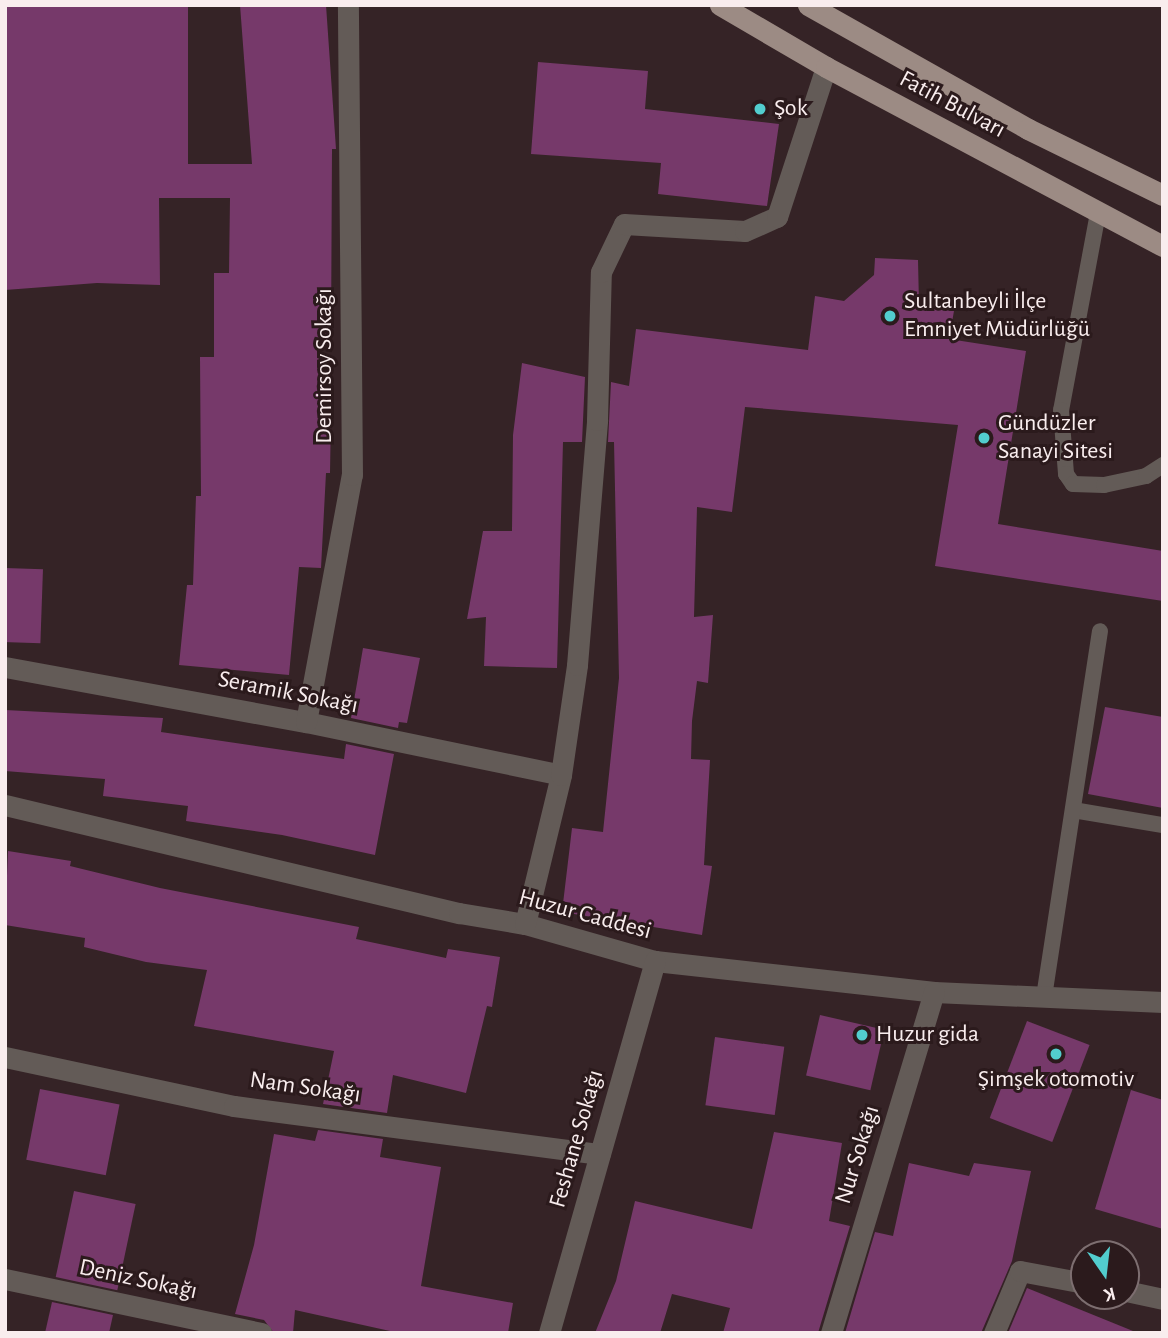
<!DOCTYPE html>
<meta charset="utf-8">
<style>
body{margin:0}
#map{position:relative;width:1168px;height:1338px;overflow:hidden;background:#352326;font-family:"Alegreya Sans",sans-serif}
div>[style]{position:absolute}
[style*='--x']{left:calc(var(--x)*1px);top:calc(var(--y)*1px);width:calc(var(--w)*1px);rotate:calc(var(--a)*1deg)}
.building>*{inset:0;background:#76396a;transform-origin:0 0}
.service>*{height:16px;margin:-8px;padding:0 8px;transform-origin:8px;border-radius:8px;background:#635b57}
.minor>*{height:21px;margin:-10.5px;padding:0 10.5px;transform-origin:10.5px;border-radius:10.5px;background:#635b57}
.primary>*{height:21px;margin:-10.5px;padding:0 10.5px;transform-origin:10.5px;border-radius:10.5px;background:#9c8b84}
.dots>*{width:19px;height:19px;translate:-50% -50%;box-sizing:border-box;border:4px solid #2b1a1c;border-radius:50%}
span{translate:-50% -50%;white-space:nowrap;text-align:center;line-height:1.15;-webkit-text-stroke:6px #2b1a1c;paint-order:stroke}
.street-label{font-size:24px;color:#f9edee}
.poi-label{font-size:24px;color:#f9edee}
.left{translate:0 -50%;text-align:left}
.frame{position:absolute;inset:0;border:7px solid #f9edee;pointer-events:none}
.north{position:absolute;left:1070px;top:1240px;width:70px;height:70px;box-sizing:border-box;background:#2b1a1c;border:2px solid #7d6e70;border-radius:50%;rotate:166deg;font-size:19px;font-weight:700;line-height:28px;text-align:center;color:#f9edee}
.north::after{content:'';display:block;margin:auto;width:24px;height:32px;background:#52cdce;clip-path:polygon(50% 0,100% 100%,50% 72%,0 100%)}
</style>
<div id="map">
<div class="building">
<i style="clip-path:polygon(5px 5px,188px 5px,188px 164px,252px 164px,240px 5px,326px 5px,336px 149px,332px 149px,331px 341px,318px 341px,321px 415px,331px 414px,330px 473px,326px 473px,321px 568px,299px 567px,289px 675px,179px 665px,187px 585px,193px 585px,196px 496px,201px 496px,200px 357px,214px 357px,214px 273px,229px 273px,230px 198px,159px 198px,160px 285px,97px 283px,5px 290px)"></i>
<i style="clip-path:polygon(538px 62px,648px 71px,645px 109px,779px 124px,767px 206px,658px 194px,661px 163px,531px 154px)"></i>
<i style="clip-path:polygon(875px 258px,918px 260px,919px 304px,954px 311px,949px 339px,1026px 351px,998px 524px,1163px 551px,1163px 601px,935px 566px,958px 425px,745px 407px,732px 512px,697px 507px,694px 617px,713px 615px,708px 683px,697px 681px,692px 721px,691px 759px,710px 760px,704px 865px,712px 866px,702px 935px,562px 912px,572px 828px,603px 832px,619px 678px,614px 442px,608px 442px,611px 382px,629px 386px,636px 329px,808px 350px,815px 296px,844px 301px,874px 275px)"></i>
<i style="clip-path:polygon(522px 363px,585px 377px,582px 442px,563px 442px,557px 668px,484px 666px,486px 617px,467px 619px,483px 531px,512px 531px,513px 435px)"></i>
<i style="left:5px;top:568px;width:38px;height:74px;rotate:2deg"></i>
<i style="clip-path:polygon(363px 648px,420px 658px,407px 723px,399px 722px,398px 728px,351px 718px)"></i>
<i style="clip-path:polygon(1105px 707px,1163px 717px,1163px 808px,1088px 794px)"></i>
<i style="clip-path:polygon(5px 710px,163px 718px,161px 732px,344px 759px,346px 744px,394px 754px,375px 855px,282px 835px,186px 821px,188px 806px,103px 796px,105px 779px,5px 771px)"></i>
<i style="clip-path:polygon(8px 851px,71px 861px,70px 866px,160px 888px,359px 927px,356px 939px,446px 958px,448px 949px,500px 957px,492px 1007px,487px 1006px,466px 1093px,393px 1075px,387px 1113px,323px 1104px,334px 1051px,194px 1026px,207px 970px,146px 962px,84px 947px,85px 938px,5px 925px)"></i>
<i style="left:820px;top:1015px;width:66px;height:62px;rotate:13deg"></i>
<i style="left:1027px;top:1021px;width:67px;height:104px;rotate:21deg"></i>
<i style="left:715px;top:1037px;width:70px;height:69px;rotate:8deg"></i>
<i style="left:40px;top:1089px;width:81px;height:72px;rotate:11deg"></i>
<i style="clip-path:polygon(1131px 1090px,1163px 1100px,1163px 1229px,1095px 1209px)"></i>
<i style="clip-path:polygon(318px 1130px,383px 1139px,380px 1157px,441px 1167px,421px 1286px,513px 1303px,508px 1333px,399px 1333px,295px 1310px,293px 1333px,274px 1333px,264px 1320px,235px 1314px,254px 1245px,274px 1134px,315px 1141px)"></i>
<i style="clip-path:polygon(774px 1132px,842px 1143px,829px 1221px,850px 1226px,818px 1333px,723px 1333px,730px 1308px,672px 1294px,660px 1333px,595px 1333px,616px 1281px,635px 1201px,752px 1229px)"></i>
<i style="clip-path:polygon(909px 1163px,969px 1176px,974px 1163px,1031px 1171px,1012px 1261px,981px 1333px,845px 1333px,875px 1232px,893px 1236px)"></i>
<i style="left:74px;top:1191px;width:63px;height:88px;rotate:12deg"></i>
<i style="clip-path:polygon(1027px 1288px,1133px 1331px,1133px 1333px,1008px 1333px)"></i>
<i style="clip-path:polygon(52px 1302px,113px 1315px,109px 1333px,45px 1333px)"></i>
</div>
<div class="service">
<i style="--x:1098;--y:213;--w:200;--a:100.6"></i>
<i style="--x:1061;--y:410;--w:64;--a:85.5"></i>
<i style="--x:1066;--y:474;--w:12;--a:55"></i>
<i style="--x:1073;--y:484;--w:31;--a:2"></i>
<i style="--x:1104;--y:485;--w:43;--a:-12.1"></i>
<i style="--x:1146;--y:476;--w:20;--a:-33"></i>
<i style="--x:1073;--y:810;--w:91;--a:9.5"></i>
<i style="--x:1044;--y:997;--w:370;--a:-81.3"></i>
</div>
<div class="minor">
<i style="--x:5;--y:667;--w:306;--a:10.4"></i>
<i style="--x:306;--y:722;--w:260;--a:11.7"></i>
<i style="--x:306;--y:722;--w:251;--a:-79.5"></i>
<i style="--x:352;--y:475;--w:470;--a:-90.5"></i>
<i style="--x:5;--y:805;--w:467;--a:13.4"></i>
<i style="--x:459;--y:913;--w:67;--a:9.5"></i>
<i style="--x:525;--y:924;--w:135;--a:15.9"></i>
<i style="--x:655;--y:961;--w:281;--a:6.3"></i>
<i style="--x:934;--y:992;--w:229;--a:2.5"></i>
<i style="--x:525;--y:924;--w:153;--a:-76.4"></i>
<i style="--x:561;--y:775;--w:111;--a:-81.7"></i>
<i style="--x:577;--y:665;--w:246;--a:-85.3"></i>
<i style="--x:597;--y:420;--w:148;--a:-88.5"></i>
<i style="--x:601;--y:272;--w:53;--a:-64.4"></i>
<i style="--x:624;--y:224;--w:121;--a:3.3"></i>
<i style="--x:745;--y:231;--w:35;--a:-24"></i>
<i style="--x:777;--y:217;--w:158;--a:-71.9"></i>
<i style="--x:5;--y:1057;--w:234;--a:12.1"></i>
<i style="--x:234;--y:1106;--w:369;--a:7.5"></i>
<i style="--x:5;--y:1279;--w:262;--a:11.9"></i>
<i style="--x:1126;--y:1291;--w:38;--a:12"></i>
<i style="--x:549;--y:1333;--w:387;--a:-74.1"></i>
<i style="--x:831;--y:1333;--w:356;--a:-73.2"></i>
<i style="--x:994;--y:1333;--w:67;--a:-67.2"></i>
<i style="--x:1020;--y:1271;--w:65;--a:10.6"></i>
</div>
<div class="primary">
<i style="--x:720;--y:5;--w:123;--a:30.3"></i>
<i style="--x:826;--y:67;--w:382;--a:28"></i>
<i style="--x:808;--y:5;--w:253;--a:29.4"></i>
<i style="--x:1028;--y:129;--w:150;--a:26.1"></i>
</div>
<div class="dots">
<i style="left:760px;top:109px;background:#52cdce"></i>
<i style="left:890px;top:316px;background:#52cdce"></i>
<i style="left:984px;top:438px;background:#52cdce"></i>
<i style="left:862px;top:1035px;background:#52cdce"></i>
<i style="left:1056px;top:1054px;background:#52cdce"></i>
</div>
<div class="street-label">
<span style="left:952px;top:105px;rotate:28deg">Fatih Bulvarı</span>
<span style="left:325px;top:366px;rotate:-90deg">Demirsoy Sokağı</span>
<span style="left:288px;top:693px;rotate:11deg">Seramik Sokağı</span>
<span style="left:585px;top:915px;rotate:15deg">Huzur Caddesi</span>
<span style="left:305px;top:1088px;rotate:8deg">Nam Sokağı</span>
<span style="left:577px;top:1139px;rotate:-74deg">Feshane Sokağı</span>
<span style="left:858px;top:1155px;rotate:-73deg">Nur Sokağı</span>
<span style="left:138px;top:1280px;rotate:12deg">Deniz Sokağı</span>
</div>
<div class="poi-label">
<span class="left" style="left:774px;top:109px">Şok</span>
<span class="left" style="left:904px;top:316px">Sultanbeyli İlçe<br>Emniyet Müdürlüğü</span>
<span class="left" style="left:998px;top:438px">Gündüzler<br>Sanayi Sitesi</span>
<span class="left" style="left:876px;top:1035px">Huzur gida</span>
<span style="left:1056px;top:1080px">Şimşek otomotiv</span>
</div>
<div class="frame"></div>
<div class="north">K</div>
</div>
